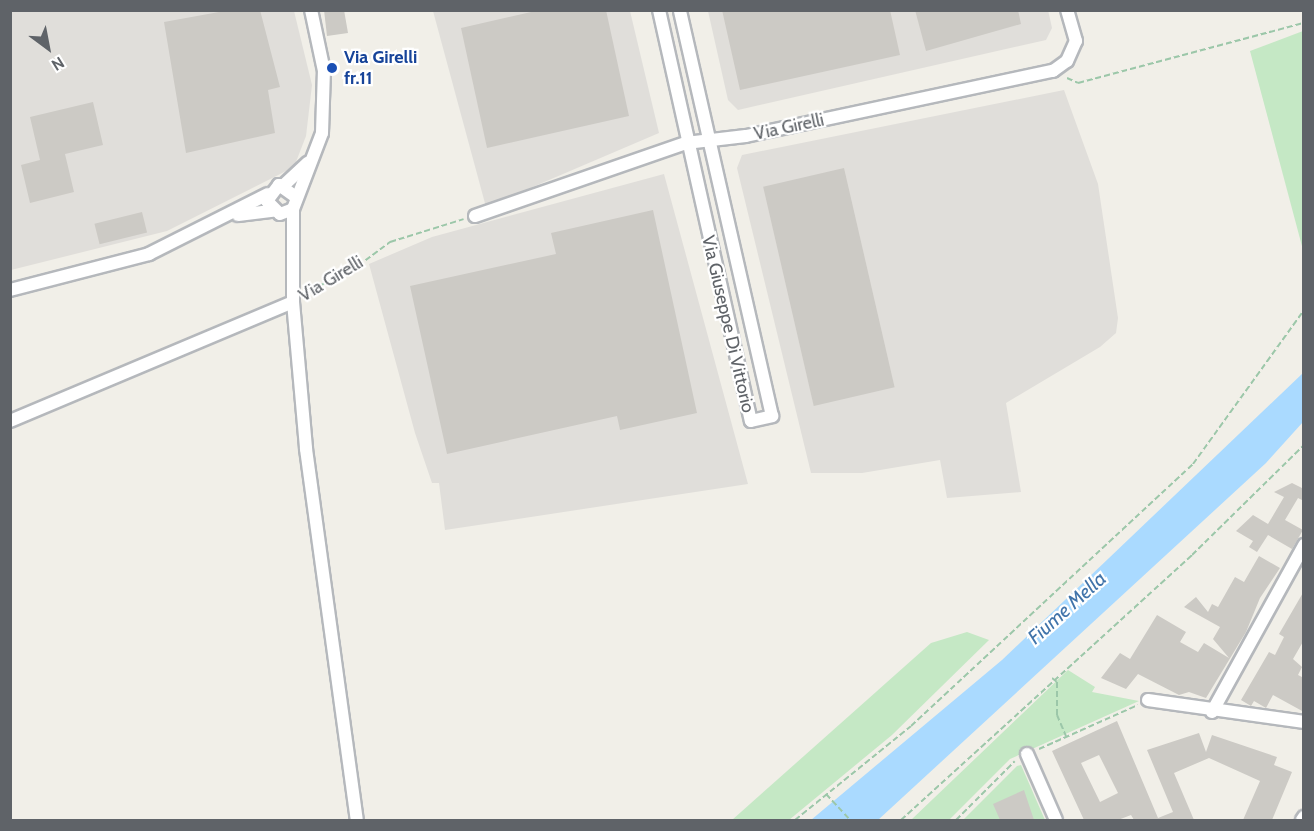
<!DOCTYPE html>
<style>
body{margin:0}
#map{position:relative;width:1314px;height:831px;overflow:hidden;background:#f1efe8;font-family:Cabin,sans-serif}
div>[style]{position:absolute}
[style*='--x']{left:calc(var(--x)*1px);top:calc(var(--y)*1px);width:calc(var(--w)*1px);rotate:calc(var(--a)*1deg)}
.industrial>*{inset:0;background:#e0deda}
.green>*{inset:0;background:#c5e8c5}
.water>*{inset:0;background:#aadaff}
.building>*{inset:0;background:#cccac5;transform-origin:0 0}
.path>*{height:2px;margin-top:-1px;transform-origin:0;background:repeating-linear-gradient(90deg,#9cc7a9 0 6px,transparent 0 9px)}
.roads{filter:drop-shadow(2px 0 #b5b8bc) drop-shadow(-2px 0 #b5b8bc) drop-shadow(0 2px #b5b8bc) drop-shadow(0 -2px #b5b8bc)}
.minor>*{height:12px;margin:-6px;padding:0 6px;transform-origin:6px;border-radius:6px;background:#fff}
.dots>*{width:16px;height:16px;translate:-50% -50%;box-sizing:border-box;border:3px solid #fff;border-radius:50%}
span{translate:-50% -50%;white-space:nowrap;text-align:center;line-height:1.15;-webkit-text-stroke:4.5px #fff;paint-order:stroke}
.transit-label{font-size:18px;color:#164399;font-weight:700}
.left{translate:0 -50%;text-align:left}
.street-label{font-size:18px;color:#5f6368}
.water-label{font-size:20px;color:#4174aa;font-style:italic}
.frame{position:absolute;inset:0;border:12px solid #5f6368;pointer-events:none}
.north{position:absolute;left:18px;top:18px;width:60px;height:60px;-webkit-text-stroke:4px #fff;paint-order:stroke;rotate:148deg;font-size:16px;font-weight:700;line-height:24px;text-align:center;color:#5f6368}
.north::after{content:'';display:block;margin:auto;width:21px;height:27px;background:#5f6368;clip-path:polygon(50% 0,100% 100%,50% 72%,0 100%)}
</style>
<div id="map">
<div class="industrial">
<i style="clip-path:polygon(1048px 10px,1052px 28px,1046px 40px,738px 110px,728px 100px,708px 11px)"></i>
<i style="clip-path:polygon(11px 11px,294px 11px,312px 85px,306px 136px,294px 167px,167px 231px,11px 270px)"></i>
<i style="clip-path:polygon(433px 11px,630px 11px,659px 133px,486px 207px)"></i>
<i style="clip-path:polygon(1064px 90px,1098px 184px,1118px 318px,1116px 333px,1100px 347px,1006px 403px,1021px 492px,947px 498px,940px 460px,862px 473px,811px 473px,737px 168px,742px 155px)"></i>
<i style="clip-path:polygon(664px 174px,748px 484px,445px 530px,439px 483px,432px 483px,415px 433px,369px 264px,432px 237px)"></i>
</div>
<div class="green">
<i style="clip-path:polygon(1303px 31px,1304px 31px,1303px 250px,1250px 51px)"></i>
<i style="clip-path:polygon(967px 632px,989px 640px,892px 735px,789px 820px,732px 820px,931px 643px)"></i>
<i style="clip-path:polygon(1068px 670px,1095px 687px,1092px 692px,1139px 701px,1010px 759px,949px 820px,911px 820px)"></i>
<i style="clip-path:polygon(1021px 765px,1045px 820px,963px 820px,1017px 766px)"></i>
</div>
<div class="water">
<i style="clip-path:polygon(1303px 373px,1303px 422px,1266px 463px,878px 820px,811px 820px,1002px 660px)"></i>
</div>
<div class="building">
<i style="clip-path:polygon(230px 10px,260px 10px,280px 87px,268px 90px,275px 133px,186px 153px,164px 22px)"></i>
<i style="clip-path:polygon(324px 10px,344px 10px,348px 33px,327px 36px)"></i>
<i style="clip-path:polygon(540px 10px,606px 10px,629px 116px,487px 148px,461px 28px)"></i>
<i style="clip-path:polygon(722px 10px,890px 10px,900px 55px,740px 90px)"></i>
<i style="clip-path:polygon(915px 10px,1018px 10px,1021px 24px,926px 51px)"></i>
<i style="clip-path:polygon(93px 102px,103px 145px,65px 154px,74px 192px,30px 203px,21px 165px,40px 160px,30px 117px)"></i>
<i style="left:844px;top:168px;width:225px;height:83px;rotate:77deg"></i>
<i style="clip-path:polygon(653px 210px,697px 413px,620px 430px,617px 416px,447px 454px,410px 286px,556px 254px,551px 233px)"></i>
<i style="left:142px;top:212px;width:21px;height:49px;rotate:76deg"></i>
<i style="clip-path:polygon(1292px 483px,1304px 489px,1304px 501px,1298px 498px,1285px 520px,1303px 530px,1292px 549px,1268px 535px,1257px 552px,1249px 547px,1253px 541px,1236px 531px,1253px 515px,1268px 524px,1284px 497px,1274px 492px)"></i>
<i style="clip-path:polygon(1259px 556px,1280px 568px,1260px 598px,1246px 632px,1206px 698px,1189px 692px,1179px 695px,1138px 674px,1126px 689px,1101px 678px,1120px 653px,1130px 659px,1157px 615px,1186px 632px,1180px 642px,1198px 652px,1204px 643px,1229px 658px,1213px 639px,1220px 627px,1184px 607px,1196px 597px,1208px 612px,1212px 604px,1218px 607px,1235px 577px,1244px 582px)"></i>
<i style="clip-path:polygon(1304px 591px,1304px 640px,1293px 659px,1302px 667px,1298px 675px,1304px 678px,1304px 712px,1273px 695px,1266px 708px,1254px 701px,1251px 706px,1241px 700px,1269px 652px,1275px 655px,1284px 637px,1279px 634px)"></i>
<i style="clip-path:polygon(evenodd,1117px 721px,1158px 818px,1173px 812px,1147px 750px,1199px 733px,1206px 752px,1212px 735px,1277px 757px,1274px 765px,1292px 772px,1272px 820px,1243px 820px,1260px 781px,1209px 758px,1174px 773px,1194px 820px,1134px 820px,1131px 815px,1118px 820px,1084px 820px,1052px 751px,1117px 721px,1099px 755px,1118px 793px,1100px 802px,1081px 763px,1099px 755px)"></i>
<i style="clip-path:polygon(1024px 790px,1034px 820px,1000px 820px,993px 804px)"></i>
</div>
<div class="path">
<i style="--x:1067;--y:78;--w:12;--a:24"></i>
<i style="--x:1078;--y:83;--w:234;--a:-14.9"></i>
<i style="--x:304;--y:293;--w:52;--a:-25.1"></i>
<i style="--x:351;--y:271;--w:49;--a:-36.6"></i>
<i style="--x:390;--y:242;--w:77;--a:-17.3"></i>
<i style="--x:1052;--y:678;--w:6;--a:39"></i>
<i style="--x:1057;--y:682;--w:33;--a:90"></i>
<i style="--x:1057;--y:715;--w:23;--a:67"></i>
<i style="--x:1039;--y:749;--w:108;--a:-24"></i>
<i style="--x:826;--y:794;--w:35;--a:47"></i>
<i style="--x:795;--y:820;--w:149;--a:-39"></i>
<i style="--x:911;--y:726;--w:385;--a:-42.9"></i>
<i style="--x:1193;--y:464;--w:190;--a:-54.2"></i>
<i style="--x:901;--y:820;--w:394;--a:-42.3"></i>
<i style="--x:1192;--y:555;--w:157;--a:-44.5"></i>
<i style="--x:956;--y:820;--w:83;--a:-45"></i>
</div>
<div class="roads">
<div class="minor">
<i style="--x:659;--y:10;--w:421;--a:77.4"></i>
<i style="--x:751;--y:421;--w:22;--a:-13"></i>
<i style="--x:772;--y:416;--w:416;--a:-102.8"></i>
<i style="--x:284;--y:185;--w:33;--a:-43"></i>
<i style="--x:296;--y:197;--w:21;--a:-145"></i>
<i style="--x:279;--y:185;--w:20;--a:127"></i>
<i style="--x:267;--y:201;--w:18;--a:45"></i>
<i style="--x:280;--y:214;--w:14;--a:-21"></i>
<i style="--x:293;--y:209;--w:81;--a:-69.1"></i>
<i style="--x:322;--y:133;--w:62;--a:-88.2"></i>
<i style="--x:324;--y:71;--w:62;--a:-102"></i>
<i style="--x:293;--y:209;--w:93;--a:90"></i>
<i style="--x:293;--y:302;--w:148;--a:84.9"></i>
<i style="--x:306;--y:449;--w:374;--a:82.2"></i>
<i style="--x:238;--y:215;--w:35;--a:-7"></i>
<i style="--x:475;--y:216;--w:223;--a:-19.1"></i>
<i style="--x:686;--y:143;--w:60;--a:-6.7"></i>
<i style="--x:746;--y:136;--w:314;--a:-12"></i>
<i style="--x:1053;--y:71;--w:17;--a:-36"></i>
<i style="--x:1067;--y:61;--w:22;--a:-66"></i>
<i style="--x:1076;--y:41;--w:32;--a:-106"></i>
<i style="--x:10;--y:290;--w:144;--a:-14.5"></i>
<i style="--x:149;--y:254;--w:133;--a:-26.8"></i>
<i style="--x:10;--y:421;--w:307;--a:-22.8"></i>
<i style="--x:1148;--y:700;--w:158;--a:8"></i>
<i style="--x:1212;--y:712;--w:191;--a:-61.1"></i>
<i style="--x:1027;--y:754;--w:72;--a:66.3"></i>
<i style="--x:1302;--y:820;--w:4;--a:-56"></i>
</div>
</div>
<div class="dots">
<i style="left:332px;top:68px;background:#1a4fb4"></i>
</div>
<div class="transit-label">
<span class="left" style="left:344px;top:68px">Via Girelli<br>fr.11</span>
</div>
<div class="street-label">
<span style="left:789px;top:127px;rotate:-12deg">Via Girelli</span>
<span style="left:331px;top:279px;rotate:-31deg">Via Girelli</span>
<span style="left:728px;top:324px;rotate:77deg">Via Giuseppe Di Vittorio</span>
</div>
<div class="water-label">
<span style="left:1067px;top:608px;rotate:-42deg">Fiume Mella</span>
</div>
<div class="frame"></div>
<div class="north">N</div>
</div>
